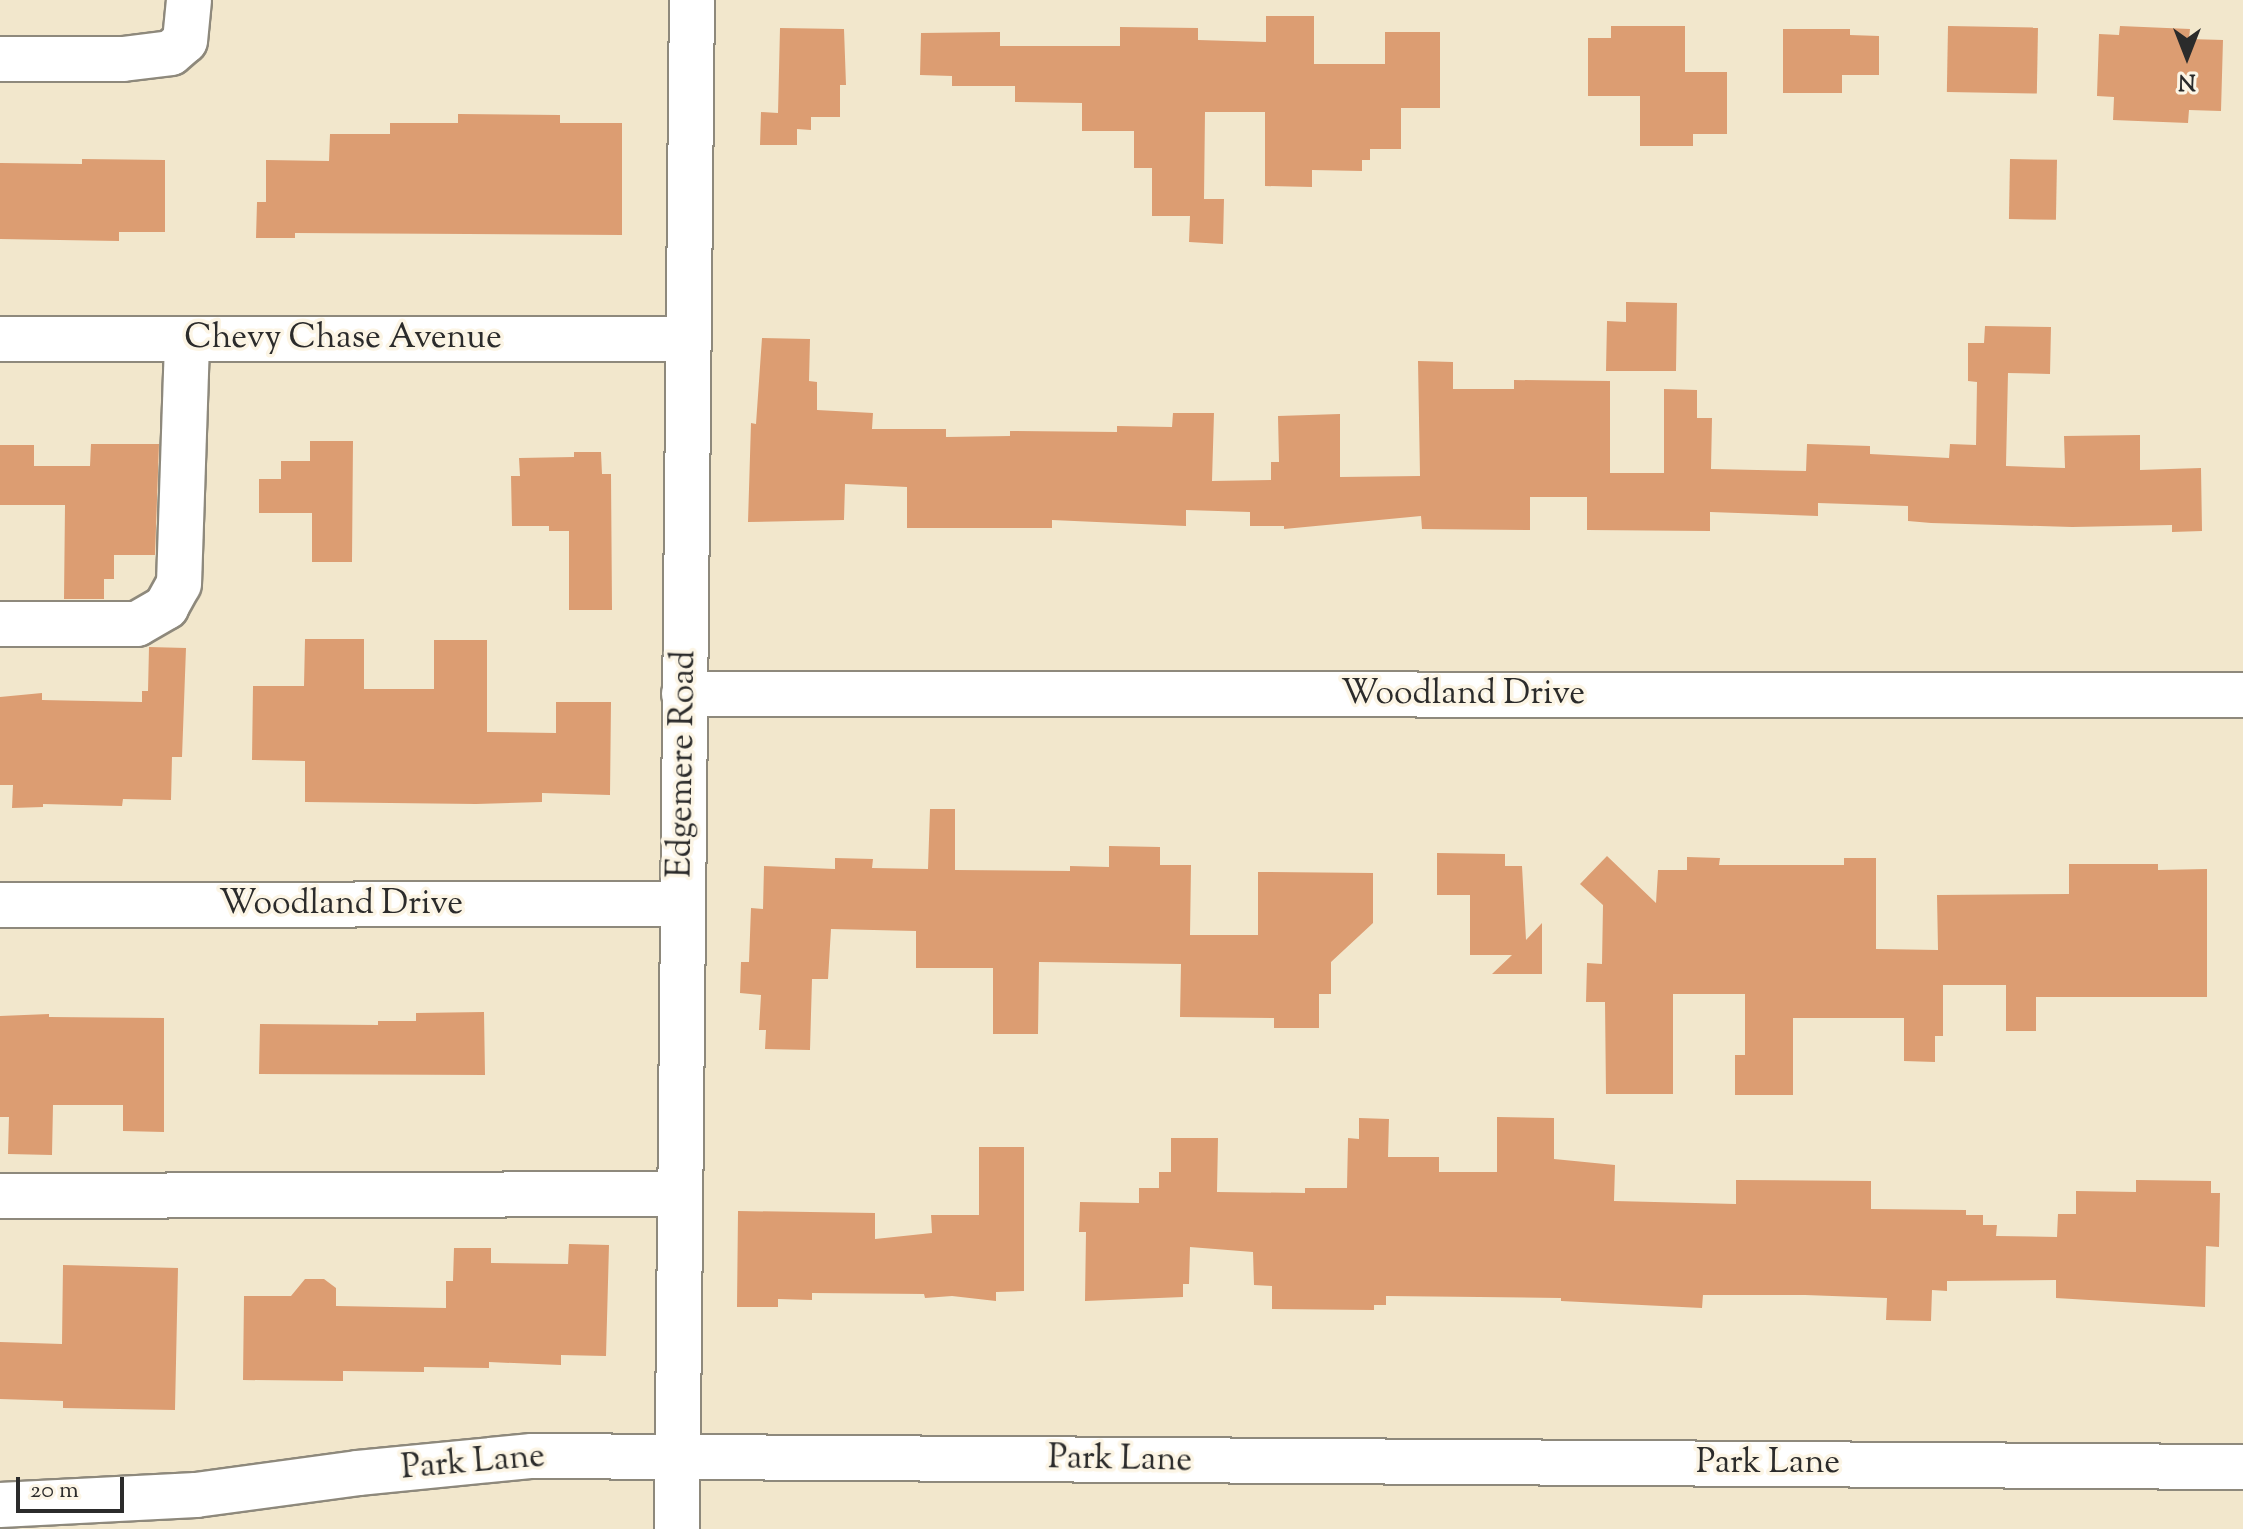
<!DOCTYPE html>
<style>
body{margin:0}
#map{position:relative;width:2243px;height:1529px;overflow:hidden;background:#f2e7cc;font-family:"Sorts Mill Goudy",serif}
div>[style]{position:absolute}
[style*='--x']{left:calc(var(--x)*1px);top:calc(var(--y)*1px);width:calc(var(--w)*1px);rotate:calc(var(--a)*1deg)}
.building>*{inset:0;background:#dc9d72;transform-origin:0 0}
.roads{filter:drop-shadow(2px 0 #8e897c) drop-shadow(-2px 0 #8e897c) drop-shadow(0 2px #8e897c) drop-shadow(0 -2px #8e897c)}
.minor>*{height:44px;margin:-22px;padding:0 22px;transform-origin:22px;border-radius:22px;background:#fff}
span{translate:-50% -50%;white-space:nowrap;text-align:center;line-height:1.15;-webkit-text-stroke:7px #fcf5e5;paint-order:stroke}
.street-label{font-size:34px;color:#2b2b2b}
.north{position:absolute;left:2147px;top:16px;width:80px;height:80px;-webkit-text-stroke:6px #fcf5e5;paint-order:stroke;rotate:180deg;font-size:22px;font-weight:700;line-height:32px;text-align:center;color:#2b2b2b}
.north::after{content:'';display:block;margin:auto;width:28px;height:36px;background:#2b2b2b;clip-path:polygon(50% 0,100% 100%,50% 72%,0 100%)}
.scale{position:absolute;left:16px;top:1477px;width:108px;height:36px;box-sizing:border-box;border:4px solid #2b2b2b;border-top:0;padding-left:10px;font-size:24px;line-height:28px;white-space:nowrap;color:#2b2b2b;-webkit-text-stroke:6px #fcf5e5;paint-order:stroke}
</style>
<div id="map">
<div class="building">
<i style="clip-path:polygon(1266px 16px,1314px 16px,1314px 64px,1385px 64px,1385px 32px,1440px 32px,1440px 108px,1401px 108px,1401px 149px,1370px 149px,1370px 160px,1362px 160px,1362px 171px,1312px 170px,1312px 187px,1265px 186px,1265px 112px,1205px 112px,1204px 199px,1224px 199px,1223px 244px,1189px 242px,1190px 216px,1152px 216px,1152px 168px,1134px 168px,1134px 131px,1082px 131px,1082px 103px,1015px 102px,1015px 86px,952px 86px,952px 76px,920px 75px,921px 33px,1000px 32px,1000px 46px,1120px 46px,1120px 27px,1198px 28px,1198px 40px,1266px 42px)"></i>
<i style="clip-path:polygon(1611px 26px,1685px 26px,1685px 72px,1727px 72px,1727px 134px,1693px 134px,1693px 146px,1640px 146px,1640px 96px,1588px 96px,1588px 38px,1611px 38px)"></i>
<i style="left:1948px;top:26px;width:90px;height:66px;rotate:1deg"></i>
<i style="clip-path:polygon(2120px 26px,2190px 29px,2189px 39px,2223px 40px,2221px 111px,2189px 110px,2188px 123px,2113px 120px,2114px 97px,2097px 96px,2099px 34px,2119px 35px)"></i>
<i style="clip-path:polygon(780px 28px,844px 29px,846px 85px,840px 85px,840px 117px,811px 117px,811px 130px,797px 129px,797px 145px,760px 145px,761px 112px,778px 113px)"></i>
<i style="clip-path:polygon(1783px 29px,1850px 29px,1850px 35px,1879px 36px,1879px 75px,1842px 75px,1842px 93px,1783px 93px)"></i>
<i style="clip-path:polygon(458px 114px,560px 115px,560px 123px,622px 123px,622px 235px,295px 233px,295px 238px,256px 238px,257px 202px,266px 202px,266px 160px,329px 161px,330px 134px,390px 134px,390px 123px,458px 123px)"></i>
<i style="clip-path:polygon(82px 159px,165px 160px,165px 232px,119px 232px,119px 241px,0 239px,0 163px,82px 164px)"></i>
<i style="left:2010px;top:159px;width:47px;height:60px;rotate:1deg"></i>
<i style="clip-path:polygon(1626px 302px,1677px 303px,1676px 371px,1606px 371px,1607px 321px,1626px 322px)"></i>
<i style="clip-path:polygon(1985px 326px,2051px 327px,2050px 374px,2008px 373px,2006px 466px,2065px 468px,2064px 436px,2140px 435px,2140px 470px,2201px 468px,2202px 531px,2172px 532px,2172px 525px,2072px 527px,1931px 523px,1908px 521px,1908px 506px,1818px 503px,1818px 516px,1710px 512px,1710px 531px,1587px 530px,1587px 497px,1530px 497px,1530px 530px,1422px 529px,1421px 516px,1284px 529px,1284px 526px,1250px 526px,1250px 512px,1186px 510px,1186px 526px,1052px 520px,1052px 528px,907px 528px,907px 487px,845px 484px,844px 520px,748px 522px,751px 423px,756px 424px,762px 338px,810px 339px,809px 381px,817px 382px,817px 410px,873px 413px,872px 429px,946px 429px,946px 437px,1010px 436px,1010px 431px,1117px 432px,1117px 426px,1172px 427px,1173px 413px,1214px 413px,1212px 481px,1271px 480px,1271px 462px,1279px 462px,1278px 416px,1340px 414px,1340px 477px,1420px 476px,1418px 361px,1453px 362px,1453px 389px,1514px 389px,1514px 380px,1610px 381px,1610px 473px,1664px 473px,1664px 389px,1697px 390px,1697px 418px,1712px 418px,1711px 469px,1806px 471px,1807px 444px,1870px 446px,1870px 454px,1949px 458px,1950px 444px,1976px 445px,1977px 382px,1968px 381px,1968px 343px,1984px 343px)"></i>
<i style="clip-path:polygon(310px 441px,353px 441px,352px 562px,312px 562px,312px 513px,259px 513px,259px 479px,281px 479px,281px 461px,310px 461px)"></i>
<i style="clip-path:polygon(91px 444px,159px 444px,155px 555px,114px 555px,114px 579px,104px 579px,104px 599px,64px 599px,65px 505px,0 505px,0 445px,34px 445px,34px 466px,90px 466px)"></i>
<i style="clip-path:polygon(574px 452px,601px 452px,602px 474px,611px 474px,612px 610px,569px 610px,569px 531px,549px 531px,549px 526px,512px 526px,511px 476px,520px 476px,519px 458px,574px 457px)"></i>
<i style="clip-path:polygon(305px 639px,364px 639px,364px 689px,434px 689px,434px 640px,487px 640px,487px 732px,556px 733px,556px 702px,611px 702px,610px 795px,542px 793px,542px 802px,476px 804px,305px 802px,305px 761px,252px 760px,253px 686px,304px 686px)"></i>
<i style="clip-path:polygon(149px 647px,186px 648px,182px 757px,172px 757px,171px 800px,123px 799px,122px 806px,43px 804px,43px 807px,12px 808px,13px 785px,0 785px,0 697px,42px 693px,42px 700px,142px 702px,142px 691px,148px 691px)"></i>
<i style="clip-path:polygon(930px 809px,955px 809px,955px 870px,1070px 871px,1070px 866px,1109px 867px,1109px 846px,1160px 847px,1160px 865px,1191px 865px,1190px 935px,1258px 935px,1258px 872px,1373px 873px,1373px 923px,1331px 962px,1331px 994px,1319px 994px,1319px 1028px,1274px 1028px,1274px 1018px,1180px 1017px,1181px 964px,1039px 962px,1038px 1034px,993px 1034px,993px 968px,916px 968px,916px 931px,831px 929px,828px 979px,812px 979px,810px 1050px,765px 1049px,766px 1030px,759px 1030px,761px 995px,740px 993px,741px 962px,749px 962px,751px 908px,763px 909px,764px 866px,835px 869px,835px 858px,873px 859px,872px 868px,928px 869px)"></i>
<i style="clip-path:polygon(1437px 853px,1505px 854px,1505px 866px,1522px 866px,1526px 940px,1542px 923px,1542px 974px,1492px 974px,1512px 955px,1470px 955px,1470px 895px,1437px 895px)"></i>
<i style="clip-path:polygon(1607px 856px,1656px 903px,1658px 870px,1687px 870px,1687px 857px,1720px 858px,1719px 865px,1844px 865px,1844px 858px,1876px 858px,1876px 949px,1938px 950px,1937px 895px,2069px 894px,2069px 864px,2158px 864px,2158px 870px,2207px 869px,2207px 997px,2036px 997px,2036px 1031px,2006px 1031px,2006px 985px,1943px 985px,1943px 1036px,1935px 1036px,1935px 1062px,1904px 1061px,1904px 1018px,1793px 1018px,1793px 1095px,1735px 1095px,1735px 1055px,1745px 1055px,1745px 994px,1673px 994px,1673px 1094px,1606px 1094px,1605px 1002px,1586px 1002px,1587px 963px,1602px 964px,1603px 905px,1580px 884px)"></i>
<i style="clip-path:polygon(484px 1012px,485px 1075px,259px 1074px,260px 1024px,378px 1025px,378px 1021px,416px 1021px,416px 1013px)"></i>
<i style="clip-path:polygon(49px 1014px,49px 1017px,164px 1018px,164px 1132px,123px 1131px,123px 1105px,53px 1105px,52px 1155px,8px 1154px,9px 1117px,0 1117px,0 1016px)"></i>
<i style="clip-path:polygon(1497px 1117px,1554px 1118px,1554px 1159px,1615px 1165px,1614px 1201px,1736px 1204px,1736px 1180px,1871px 1181px,1871px 1209px,1966px 1210px,1966px 1215px,1983px 1215px,1983px 1225px,1997px 1225px,1996px 1236px,2057px 1237px,2058px 1214px,2076px 1214px,2076px 1191px,2136px 1192px,2136px 1180px,2211px 1181px,2211px 1193px,2220px 1193px,2219px 1247px,2206px 1246px,2205px 1307px,2056px 1298px,2056px 1280px,1947px 1281px,1947px 1291px,1932px 1290px,1931px 1321px,1886px 1320px,1887px 1298px,1805px 1295px,1703px 1295px,1702px 1308px,1561px 1301px,1561px 1298px,1386px 1296px,1386px 1305px,1374px 1305px,1374px 1310px,1272px 1309px,1272px 1286px,1254px 1285px,1253px 1252px,1190px 1247px,1189px 1284px,1183px 1284px,1183px 1297px,1085px 1301px,1086px 1232px,1079px 1232px,1080px 1202px,1139px 1203px,1139px 1188px,1159px 1188px,1159px 1172px,1171px 1172px,1171px 1138px,1218px 1138px,1217px 1192px,1305px 1193px,1305px 1188px,1347px 1188px,1348px 1138px,1359px 1139px,1359px 1118px,1389px 1119px,1388px 1157px,1439px 1157px,1439px 1172px,1497px 1172px)"></i>
<i style="clip-path:polygon(979px 1147px,1024px 1147px,1024px 1291px,996px 1292px,996px 1301px,952px 1296px,925px 1298px,924px 1294px,812px 1293px,812px 1300px,778px 1299px,778px 1307px,737px 1307px,738px 1211px,875px 1213px,875px 1239px,932px 1233px,931px 1215px,979px 1215px)"></i>
<i style="clip-path:polygon(569px 1244px,609px 1245px,606px 1356px,561px 1355px,561px 1365px,489px 1362px,489px 1368px,424px 1367px,424px 1372px,343px 1371px,343px 1381px,243px 1380px,244px 1296px,291px 1296px,305px 1279px,324px 1279px,336px 1288px,336px 1306px,446px 1308px,446px 1281px,453px 1281px,454px 1248px,491px 1248px,491px 1263px,568px 1264px)"></i>
<i style="clip-path:polygon(63px 1265px,178px 1268px,175px 1410px,63px 1408px,63px 1401px,0 1399px,0 1342px,62px 1344px)"></i>
</div>
<div class="roads">
<div class="minor">
<i style="--x:0;--y:59;--w:123;--a:0"></i>
<i style="--x:123;--y:59;--w:48;--a:-7.1"></i>
<i style="--x:171;--y:53;--w:18;--a:-41"></i>
<i style="--x:185;--y:41;--w:41;--a:-84.4"></i>
<i style="--x:0;--y:339;--w:686;--a:0"></i>
<i style="--x:0;--y:624;--w:137;--a:0"></i>
<i style="--x:137;--y:624;--w:34;--a:-30"></i>
<i style="--x:166;--y:607;--w:26;--a:-61"></i>
<i style="--x:179;--y:584;--w:245;--a:-88.1"></i>
<i style="--x:684;--y:694;--w:1559;--a:0.04"></i>
<i style="--x:0;--y:905;--w:682;--a:-0.08"></i>
<i style="--x:0;--y:1196;--w:679;--a:-0.17"></i>
<i style="--x:0;--y:1505;--w:196;--a:-2.9"></i>
<i style="--x:196;--y:1495;--w:163;--a:-7.7"></i>
<i style="--x:358;--y:1473;--w:175;--a:-5.6"></i>
<i style="--x:532;--y:1456;--w:1711;--a:0.37"></i>
<i style="--x:677;--y:1529;--w:1529;--a:-89.44"></i>
</div>
</div>
<div class="street-label">
<span style="left:343px;top:339px">Chevy Chase Avenue</span>
<span style="left:1463px;top:695px">Woodland Drive</span>
<span style="left:683px;top:764px;rotate:-89deg">Edgemere Road</span>
<span style="left:341px;top:905px">Woodland Drive</span>
<span style="left:1120px;top:1460px;rotate:1deg">Park Lane</span>
<span style="left:473px;top:1463px;rotate:-5deg">Park Lane</span>
<span style="left:1768px;top:1464px">Park Lane</span>
</div>
<div class="north">N</div>
<div class="scale">20 m</div>
</div>
